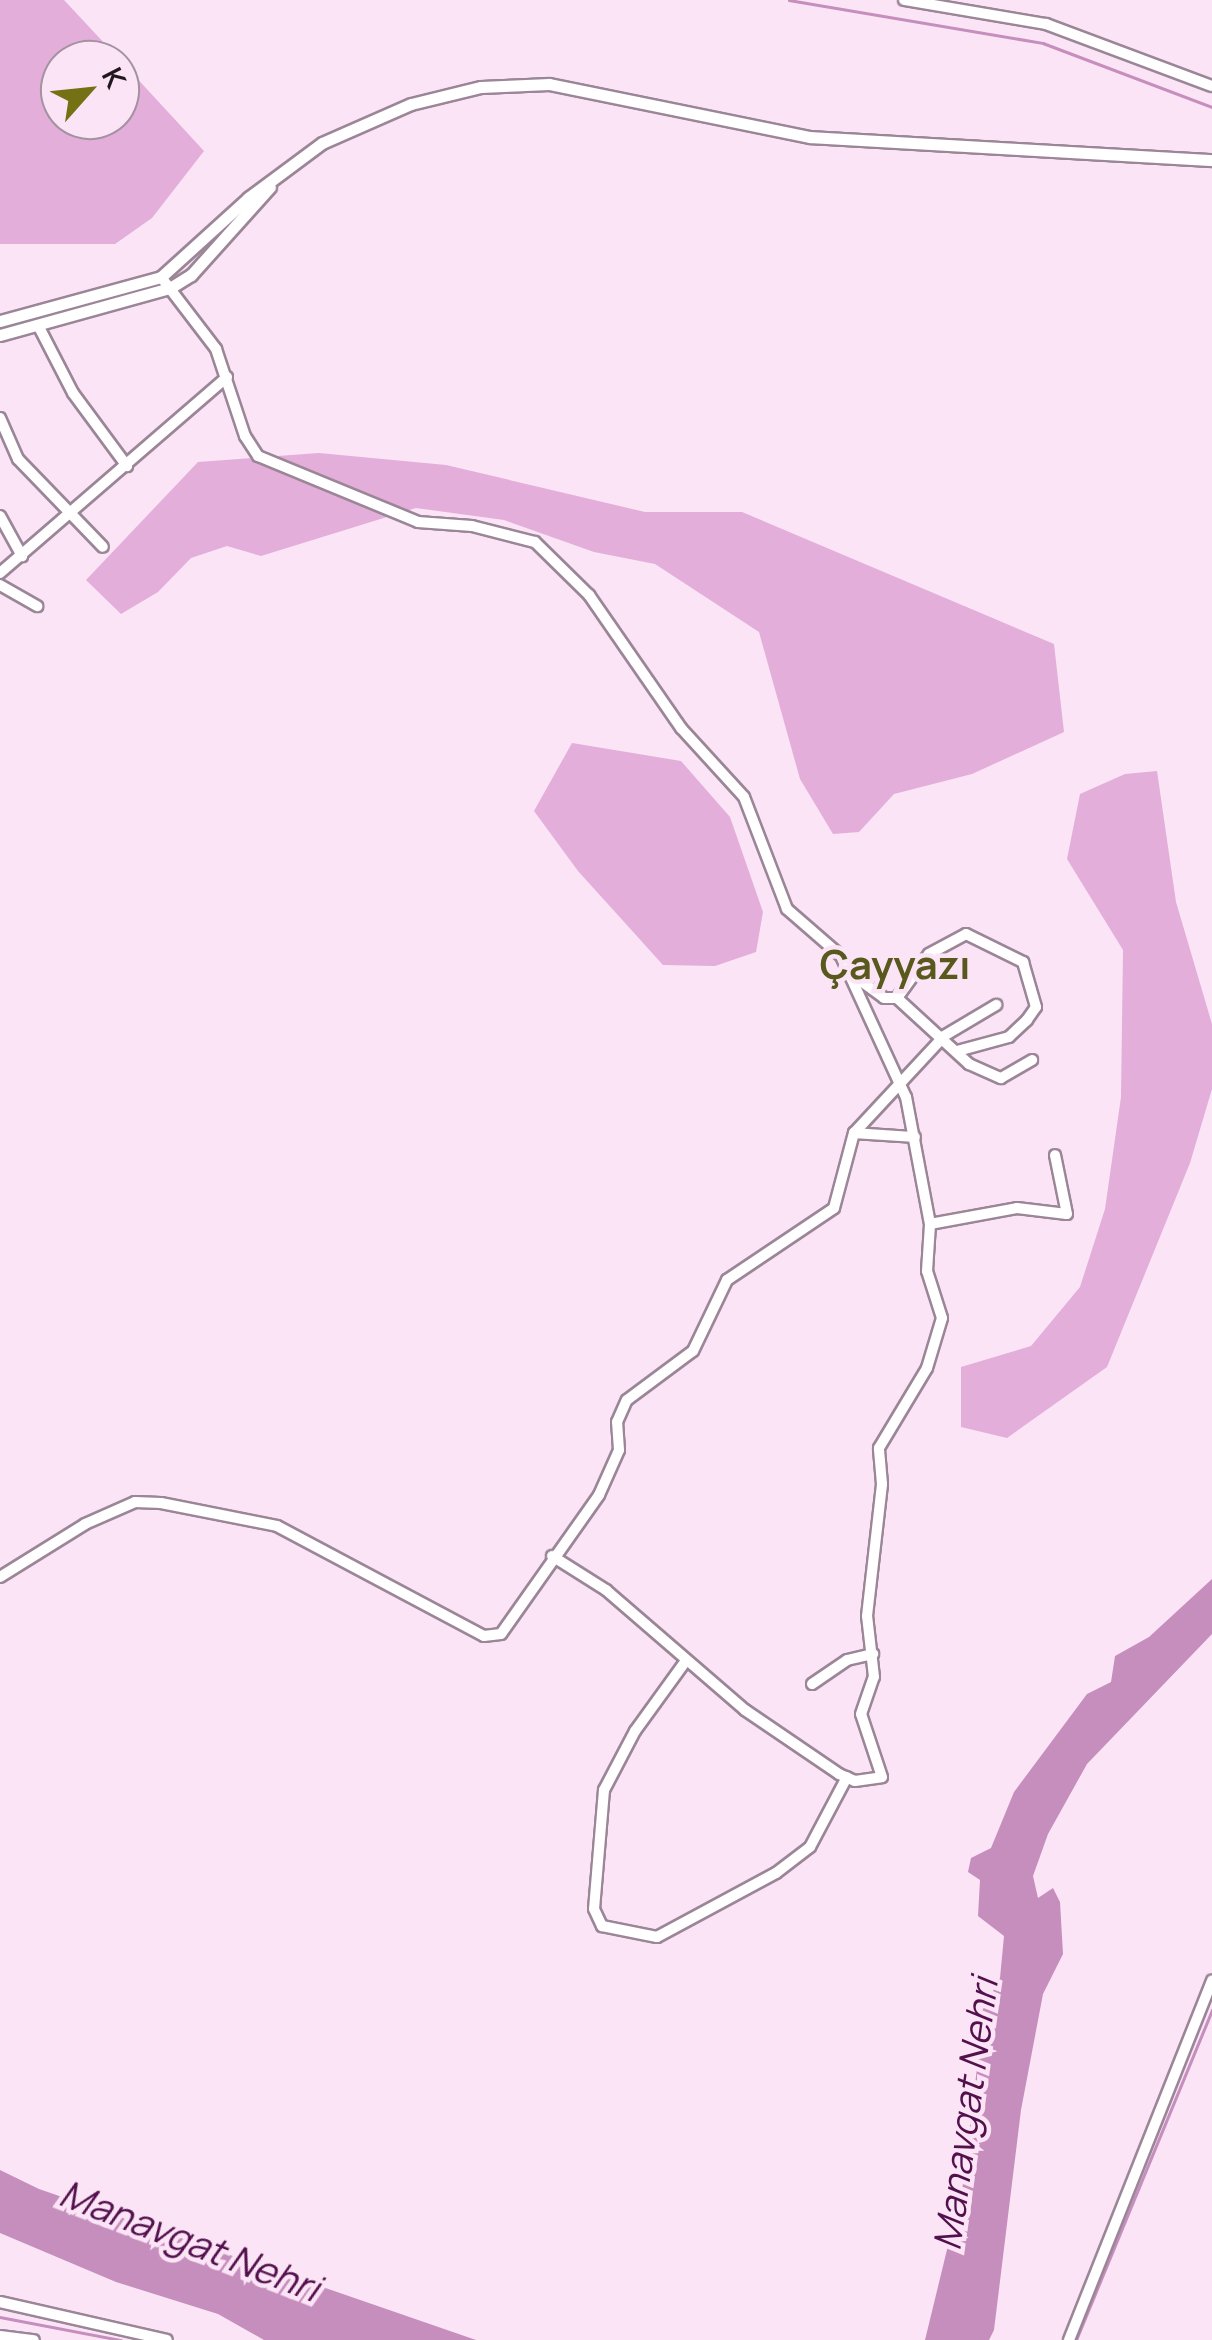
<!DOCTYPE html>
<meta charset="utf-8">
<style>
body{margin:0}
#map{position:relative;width:1212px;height:2340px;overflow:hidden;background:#fbe4f6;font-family:Manrope,sans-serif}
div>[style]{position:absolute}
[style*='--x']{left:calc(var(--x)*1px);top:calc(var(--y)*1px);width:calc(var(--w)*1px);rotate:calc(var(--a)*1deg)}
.green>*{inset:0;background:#e3aeda}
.water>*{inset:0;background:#c68ebd}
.stream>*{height:2.5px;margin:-1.25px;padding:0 1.25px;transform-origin:1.25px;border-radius:1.25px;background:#c68ebd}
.roads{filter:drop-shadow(2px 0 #9b8698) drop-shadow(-2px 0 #9b8698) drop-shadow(0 2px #9b8698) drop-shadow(0 -2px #9b8698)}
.minor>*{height:10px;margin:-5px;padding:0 5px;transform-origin:5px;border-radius:5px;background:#fff}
.tertiary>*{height:11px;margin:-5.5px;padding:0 5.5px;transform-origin:5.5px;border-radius:5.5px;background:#fff}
span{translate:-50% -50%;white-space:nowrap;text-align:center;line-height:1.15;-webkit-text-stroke:9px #fbe4f6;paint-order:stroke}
.water-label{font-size:38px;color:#52104c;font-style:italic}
.quarter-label{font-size:40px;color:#5a591d;font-weight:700}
.north{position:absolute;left:40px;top:40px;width:100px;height:100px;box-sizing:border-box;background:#fbe4f6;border:2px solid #a392a0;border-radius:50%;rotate:63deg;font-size:28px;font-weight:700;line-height:40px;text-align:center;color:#20181e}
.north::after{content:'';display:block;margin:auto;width:35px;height:45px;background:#737114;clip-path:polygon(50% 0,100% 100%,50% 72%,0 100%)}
</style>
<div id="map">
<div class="green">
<i style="clip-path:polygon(0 0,64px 0,120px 60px,60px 60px,60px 120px,120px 120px,120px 60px,204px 151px,152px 218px,115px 244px,0 244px)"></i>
<i style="clip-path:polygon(319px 453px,446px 465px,645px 512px,742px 512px,1054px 644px,1064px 732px,972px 774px,894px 794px,859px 832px,833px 834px,800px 779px,759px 632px,655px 564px,594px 552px,504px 520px,416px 508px,261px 556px,227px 546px,191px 558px,158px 592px,121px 614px,86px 580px,198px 462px)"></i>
<i style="clip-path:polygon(572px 743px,681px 761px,730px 817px,763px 912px,756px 952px,715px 966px,663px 965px,578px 871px,534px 811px)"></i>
<i style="clip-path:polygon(1157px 771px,1176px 902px,1212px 1024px,1212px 1089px,1190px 1163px,1107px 1367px,1007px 1438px,961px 1427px,961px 1367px,1031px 1346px,1080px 1287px,1105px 1209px,1121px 1097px,1123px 950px,1067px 859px,1080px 794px,1125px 774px)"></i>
</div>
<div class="water">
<i style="clip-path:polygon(1212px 1579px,1212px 1634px,1087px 1764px,1048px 1834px,1033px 1876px,1038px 1898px,1053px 1888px,1060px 1902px,1063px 1954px,1043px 1994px,1021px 2110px,994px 2330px,989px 2340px,925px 2340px,963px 2184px,977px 2068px,970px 2033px,1000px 1978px,1004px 1936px,978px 1916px,980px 1880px,968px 1872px,971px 1858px,991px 1848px,1014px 1792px,1087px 1694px,1111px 1682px,1115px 1656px,1149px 1637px)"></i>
<i style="clip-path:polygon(0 2170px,39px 2189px,476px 2340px,264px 2340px,218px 2314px,116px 2282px,0 2233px)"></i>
</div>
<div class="stream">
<i style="--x:789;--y:0;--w:258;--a:9.6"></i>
<i style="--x:1043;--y:43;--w:181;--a:20.7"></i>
<i style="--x:0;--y:2317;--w:123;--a:10.8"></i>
<i style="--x:1076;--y:2340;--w:357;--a:-67.6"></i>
</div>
<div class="roads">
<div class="minor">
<i style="--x:904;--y:0;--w:144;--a:9.6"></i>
<i style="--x:1046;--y:24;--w:177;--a:20.5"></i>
<i style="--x:161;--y:277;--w:91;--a:52.6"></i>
<i style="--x:216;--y:349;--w:92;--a:71.6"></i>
<i style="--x:245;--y:436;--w:24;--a:57"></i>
<i style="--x:258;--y:456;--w:173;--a:22.4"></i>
<i style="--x:418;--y:522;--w:54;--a:4.2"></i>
<i style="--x:472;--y:526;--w:65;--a:14.3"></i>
<i style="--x:535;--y:542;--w:76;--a:44.5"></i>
<i style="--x:589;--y:595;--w:162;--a:55.3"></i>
<i style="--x:681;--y:728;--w:93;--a:47.6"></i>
<i style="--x:744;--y:797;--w:120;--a:69"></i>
<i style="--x:787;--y:909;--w:72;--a:41"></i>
<i style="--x:841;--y:956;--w:155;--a:65.3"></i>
<i style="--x:906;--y:1097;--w:129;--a:79.3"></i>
<i style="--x:930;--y:1224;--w:88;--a:-10.4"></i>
<i style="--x:1017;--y:1208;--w:50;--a:6.8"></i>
<i style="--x:1067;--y:1214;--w:60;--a:-101.5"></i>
<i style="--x:40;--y:329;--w:72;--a:62.7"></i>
<i style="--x:73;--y:393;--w:91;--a:53.5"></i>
<i style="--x:0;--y:418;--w:45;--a:66.3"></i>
<i style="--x:18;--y:459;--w:122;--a:46"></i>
<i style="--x:0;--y:516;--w:46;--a:61.2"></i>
<i style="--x:0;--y:573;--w:300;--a:-40.8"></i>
<i style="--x:0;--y:585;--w:43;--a:29.6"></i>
<i style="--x:854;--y:976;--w:37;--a:36"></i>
<i style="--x:884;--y:998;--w:13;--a:0"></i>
<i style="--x:897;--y:998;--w:98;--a:42.5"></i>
<i style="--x:969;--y:1064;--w:35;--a:24"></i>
<i style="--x:1001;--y:1078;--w:36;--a:-30"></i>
<i style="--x:897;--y:998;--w:54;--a:-54"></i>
<i style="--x:929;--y:954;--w:42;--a:-28.4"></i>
<i style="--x:966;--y:934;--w:64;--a:26.2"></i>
<i style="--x:1023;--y:962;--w:47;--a:73.9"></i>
<i style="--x:1036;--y:1007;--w:16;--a:125"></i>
<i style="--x:1027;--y:1020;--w:25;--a:137"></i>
<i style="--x:1009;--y:1037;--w:54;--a:164.9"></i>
<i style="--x:854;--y:1133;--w:61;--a:3.8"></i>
<i style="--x:552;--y:1556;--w:64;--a:32.2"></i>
<i style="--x:606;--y:1590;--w:184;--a:40.8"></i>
<i style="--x:745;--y:1710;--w:114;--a:34.2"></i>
<i style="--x:839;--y:1774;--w:17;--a:24"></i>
<i style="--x:855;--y:1781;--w:27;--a:-8"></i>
<i style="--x:882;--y:1777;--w:66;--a:-108.4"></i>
<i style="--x:861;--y:1714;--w:39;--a:-71"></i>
<i style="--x:874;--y:1677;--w:61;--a:-96.5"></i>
<i style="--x:867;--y:1616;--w:133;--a:-83.5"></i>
<i style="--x:882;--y:1484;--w:36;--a:-95"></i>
<i style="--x:879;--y:1448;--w:93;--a:-59"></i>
<i style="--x:927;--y:1368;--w:52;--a:-73.3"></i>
<i style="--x:942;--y:1318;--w:49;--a:-107.7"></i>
<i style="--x:927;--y:1271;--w:47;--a:-86.3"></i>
<i style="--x:0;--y:1577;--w:100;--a:-31.9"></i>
<i style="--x:85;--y:1524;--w:55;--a:-23.7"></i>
<i style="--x:135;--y:1502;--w:26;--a:2"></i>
<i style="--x:161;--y:1503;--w:118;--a:11.2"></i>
<i style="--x:277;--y:1526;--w:234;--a:28"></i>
<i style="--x:484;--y:1636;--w:17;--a:-7"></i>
<i style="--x:501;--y:1634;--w:170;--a:-54.8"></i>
<i style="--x:599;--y:1495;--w:49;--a:-66"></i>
<i style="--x:619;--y:1450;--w:28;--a:-94"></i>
<i style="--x:617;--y:1422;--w:24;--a:-66"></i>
<i style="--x:627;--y:1400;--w:82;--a:-36.6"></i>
<i style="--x:693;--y:1351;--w:79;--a:-64.4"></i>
<i style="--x:727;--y:1280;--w:129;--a:-33.9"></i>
<i style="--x:834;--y:1208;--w:78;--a:-75.1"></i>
<i style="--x:854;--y:1133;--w:132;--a:-47.1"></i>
<i style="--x:944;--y:1036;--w:61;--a:-30.8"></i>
<i style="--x:685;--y:1662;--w:85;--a:125.9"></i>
<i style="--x:635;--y:1731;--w:67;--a:117.7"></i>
<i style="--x:604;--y:1790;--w:119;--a:94.8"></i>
<i style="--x:594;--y:1909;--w:19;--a:65"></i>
<i style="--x:602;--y:1926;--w:56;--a:11.3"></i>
<i style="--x:657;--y:1937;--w:135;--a:-28.3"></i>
<i style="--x:776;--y:1873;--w:43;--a:-37.4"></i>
<i style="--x:810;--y:1847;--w:79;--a:-62.1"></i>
<i style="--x:812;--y:1684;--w:42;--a:-34.4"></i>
<i style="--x:847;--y:1660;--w:27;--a:-13"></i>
<i style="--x:0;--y:2302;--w:171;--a:12.8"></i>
<i style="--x:0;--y:2336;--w:34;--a:7"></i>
<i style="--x:1069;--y:2340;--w:387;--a:-68.3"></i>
</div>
<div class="tertiary">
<i style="--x:0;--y:321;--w:167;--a:-15.3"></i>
<i style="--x:161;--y:277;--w:118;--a:-42.2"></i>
<i style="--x:248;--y:198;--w:92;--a:-36.6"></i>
<i style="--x:322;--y:143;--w:97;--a:-23.7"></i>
<i style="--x:411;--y:104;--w:72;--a:-13.7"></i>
<i style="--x:481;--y:87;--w:68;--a:-2.5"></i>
<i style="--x:549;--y:84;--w:266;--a:11.5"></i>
<i style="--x:810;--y:137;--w:403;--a:3.3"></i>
<i style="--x:0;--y:335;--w:176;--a:-15.5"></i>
<i style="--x:170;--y:288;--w:25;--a:-32"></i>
<i style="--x:191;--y:275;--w:118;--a:-48.1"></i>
</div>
</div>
<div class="water-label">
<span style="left:965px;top:2114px;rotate:-82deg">Manavgat Nehri</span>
<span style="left:190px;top:2240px;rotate:21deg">Manavgat Nehri</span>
</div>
<div class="quarter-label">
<span style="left:895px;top:964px">Çayyazı</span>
</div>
<div class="north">K</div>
</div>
